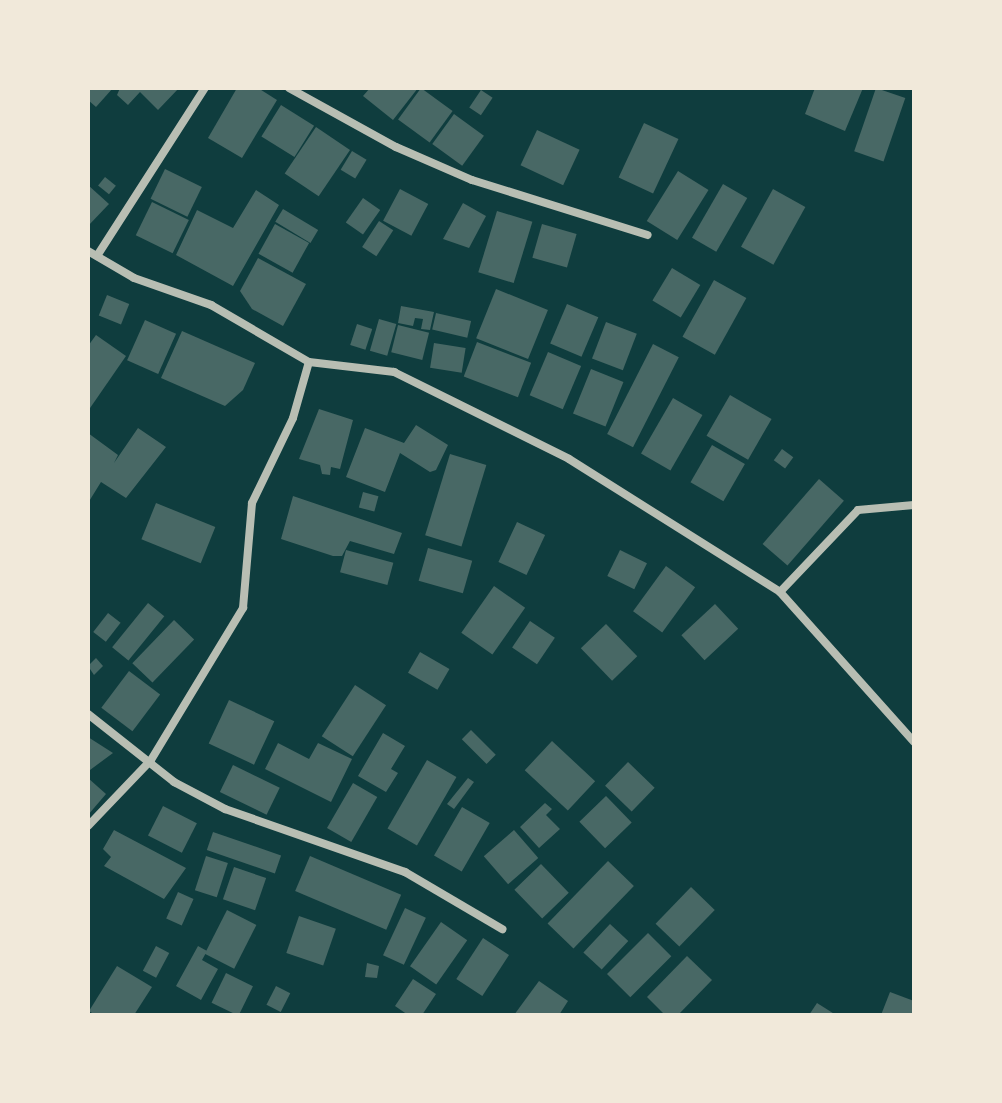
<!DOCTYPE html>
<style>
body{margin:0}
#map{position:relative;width:1002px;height:1103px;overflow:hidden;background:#0f3d3e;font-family:Ubuntu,sans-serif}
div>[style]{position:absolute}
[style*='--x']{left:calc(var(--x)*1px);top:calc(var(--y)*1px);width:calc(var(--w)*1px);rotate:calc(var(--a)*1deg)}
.building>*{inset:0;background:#486865;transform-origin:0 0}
.minor>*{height:8px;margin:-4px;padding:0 4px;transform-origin:4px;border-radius:4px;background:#b8beb3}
span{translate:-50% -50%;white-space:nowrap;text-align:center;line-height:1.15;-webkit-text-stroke:7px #f1e9da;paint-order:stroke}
.frame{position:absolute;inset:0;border:90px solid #f1e9da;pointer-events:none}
</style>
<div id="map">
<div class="building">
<i style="clip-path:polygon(88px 88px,113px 88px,96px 107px,88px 100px)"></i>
<i style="clip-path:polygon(120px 88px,179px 88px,158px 110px,140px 92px,128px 105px,117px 95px)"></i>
<i style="clip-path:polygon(237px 88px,258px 88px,277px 100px,242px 158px,208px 138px)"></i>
<i style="clip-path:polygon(370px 88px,418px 88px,393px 120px,363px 96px)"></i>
<i style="left:421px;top:88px;width:39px;height:39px;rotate:36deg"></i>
<i style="clip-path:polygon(815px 88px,863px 88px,845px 131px,805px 114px)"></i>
<i style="left:876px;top:88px;width:31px;height:67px;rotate:19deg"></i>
<i style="left:481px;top:90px;width:14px;height:21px;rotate:34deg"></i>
<i style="left:281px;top:105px;width:39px;height:37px;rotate:32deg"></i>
<i style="left:454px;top:114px;width:37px;height:37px;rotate:36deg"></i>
<i style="left:644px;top:123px;width:38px;height:60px;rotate:25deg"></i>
<i style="left:316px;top:127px;width:41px;height:56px;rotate:34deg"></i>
<i style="left:537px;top:130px;width:47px;height:39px;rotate:25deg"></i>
<i style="left:352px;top:151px;width:17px;height:22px;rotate:31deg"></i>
<i style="left:165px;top:169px;width:41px;height:33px;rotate:26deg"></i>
<i style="left:678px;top:171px;width:36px;height:59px;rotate:32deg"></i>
<i style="left:105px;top:177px;width:14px;height:11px;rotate:39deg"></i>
<i style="left:723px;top:184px;width:28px;height:62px;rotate:30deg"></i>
<i style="clip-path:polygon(88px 185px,109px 204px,88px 226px)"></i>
<i style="left:400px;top:189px;width:32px;height:36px;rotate:28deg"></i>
<i style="left:773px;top:189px;width:37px;height:66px;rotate:29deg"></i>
<i style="clip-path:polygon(256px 190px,279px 205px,233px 286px,176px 255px,197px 210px,233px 228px)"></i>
<i style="left:363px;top:198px;width:21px;height:30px;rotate:35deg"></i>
<i style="left:152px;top:202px;width:41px;height:37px;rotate:26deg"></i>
<i style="clip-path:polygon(463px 203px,486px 216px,469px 248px,443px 239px)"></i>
<i style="left:283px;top:209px;width:41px;height:15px;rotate:31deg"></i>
<i style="left:497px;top:211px;width:37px;height:64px;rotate:17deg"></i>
<i style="left:379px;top:221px;width:17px;height:31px;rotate:33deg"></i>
<i style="left:275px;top:224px;width:39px;height:34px;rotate:29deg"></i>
<i style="left:542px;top:224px;width:36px;height:35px;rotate:16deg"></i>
<i style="clip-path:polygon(258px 258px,306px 284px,283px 326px,252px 309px,240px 291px)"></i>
<i style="left:672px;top:268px;width:33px;height:38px;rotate:31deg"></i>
<i style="left:714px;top:280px;width:37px;height:65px;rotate:29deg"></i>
<i style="left:496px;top:289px;width:56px;height:53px;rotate:22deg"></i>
<i style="left:107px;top:295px;width:24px;height:22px;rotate:22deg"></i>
<i style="left:567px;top:304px;width:34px;height:43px;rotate:23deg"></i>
<i style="clip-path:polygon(401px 306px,434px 312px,430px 330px,421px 329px,423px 319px,415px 318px,413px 326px,398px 323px)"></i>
<i style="left:436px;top:313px;width:36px;height:17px;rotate:13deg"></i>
<i style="left:379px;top:319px;width:18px;height:33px;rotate:16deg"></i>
<i style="left:145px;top:320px;width:34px;height:44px;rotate:24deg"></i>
<i style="left:606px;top:322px;width:33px;height:39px;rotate:21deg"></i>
<i style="left:357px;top:324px;width:16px;height:22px;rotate:18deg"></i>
<i style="left:398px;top:325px;width:32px;height:28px;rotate:14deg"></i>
<i style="clip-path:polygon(182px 331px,255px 363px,243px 390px,225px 406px,161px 378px)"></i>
<i style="clip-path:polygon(96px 335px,126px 356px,88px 411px,88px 346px)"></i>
<i style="left:477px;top:342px;width:58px;height:37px;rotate:21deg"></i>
<i style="left:434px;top:343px;width:32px;height:25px;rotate:9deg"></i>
<i style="left:653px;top:344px;width:29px;height:101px;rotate:27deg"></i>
<i style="left:548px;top:352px;width:36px;height:47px;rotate:23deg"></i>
<i style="left:591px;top:369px;width:35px;height:48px;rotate:22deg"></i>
<i style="left:730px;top:395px;width:48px;height:47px;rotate:30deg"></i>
<i style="left:673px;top:398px;width:34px;height:64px;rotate:30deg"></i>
<i style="clip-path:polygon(319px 409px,353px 420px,340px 469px,331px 467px,330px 475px,322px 474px,320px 465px,299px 459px)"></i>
<i style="clip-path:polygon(416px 425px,448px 445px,436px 470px,430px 472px,400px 453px,385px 492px,346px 477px,365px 428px,404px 443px)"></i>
<i style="clip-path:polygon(138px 428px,166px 447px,126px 498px,101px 482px,88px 503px,88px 433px,118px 455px,114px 463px)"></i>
<i style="left:712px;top:445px;width:38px;height:43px;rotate:30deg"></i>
<i style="left:782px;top:449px;width:14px;height:14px;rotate:36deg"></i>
<i style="left:450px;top:454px;width:38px;height:85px;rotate:17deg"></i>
<i style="left:819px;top:479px;width:33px;height:86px;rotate:41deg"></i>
<i style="left:363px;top:492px;width:16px;height:16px;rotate:15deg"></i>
<i style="clip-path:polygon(293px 496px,402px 533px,394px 554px,350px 541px,342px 556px,333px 556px,281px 539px)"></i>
<i style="left:156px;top:503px;width:64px;height:39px;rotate:22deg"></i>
<i style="left:517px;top:522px;width:31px;height:44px;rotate:25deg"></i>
<i style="left:428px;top:548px;width:46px;height:34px;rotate:16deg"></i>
<i style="left:346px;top:550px;width:49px;height:23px;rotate:15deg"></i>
<i style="left:620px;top:550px;width:30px;height:29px;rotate:26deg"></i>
<i style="left:666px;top:566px;width:36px;height:56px;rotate:36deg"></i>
<i style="left:494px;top:586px;width:38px;height:57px;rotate:35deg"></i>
<i style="left:148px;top:603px;width:21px;height:57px;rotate:39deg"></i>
<i style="left:715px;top:604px;width:34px;height:46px;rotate:47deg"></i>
<i style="left:108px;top:613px;width:16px;height:24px;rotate:38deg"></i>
<i style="left:174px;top:620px;width:28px;height:60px;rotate:44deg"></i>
<i style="left:530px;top:621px;width:30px;height:32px;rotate:34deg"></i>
<i style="left:606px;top:624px;width:45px;height:35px;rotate:46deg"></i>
<i style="left:420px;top:652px;width:34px;height:24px;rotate:30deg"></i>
<i style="clip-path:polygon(96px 658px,103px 666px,94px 675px,88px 666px)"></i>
<i style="left:129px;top:671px;width:39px;height:46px;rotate:37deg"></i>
<i style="left:355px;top:685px;width:37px;height:61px;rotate:33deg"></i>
<i style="left:229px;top:700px;width:50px;height:48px;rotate:25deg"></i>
<i style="left:471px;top:730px;width:35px;height:13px;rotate:45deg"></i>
<i style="clip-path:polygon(383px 733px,405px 746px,391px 769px,398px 773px,386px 792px,358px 776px)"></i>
<i style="clip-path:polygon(88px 737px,113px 753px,90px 770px,88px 769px)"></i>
<i style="left:552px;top:741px;width:59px;height:40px;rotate:43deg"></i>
<i style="clip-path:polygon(278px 743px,309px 759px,318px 743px,352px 759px,331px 802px,265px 769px)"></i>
<i style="left:427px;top:760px;width:34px;height:79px;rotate:30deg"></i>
<i style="left:628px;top:762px;width:37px;height:33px;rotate:44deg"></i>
<i style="left:233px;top:765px;width:52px;height:30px;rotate:26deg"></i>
<i style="clip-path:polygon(88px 778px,106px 794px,88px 815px)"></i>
<i style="clip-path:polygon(468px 778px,474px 782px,454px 809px,447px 804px)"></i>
<i style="left:353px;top:783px;width:28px;height:52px;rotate:30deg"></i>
<i style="left:606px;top:796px;width:37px;height:37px;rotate:46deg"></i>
<i style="clip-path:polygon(545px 803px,552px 809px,546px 815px,560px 829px,539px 848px,520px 827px)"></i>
<i style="left:163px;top:806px;width:38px;height:33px;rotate:27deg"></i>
<i style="left:462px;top:807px;width:32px;height:56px;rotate:30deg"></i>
<i style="clip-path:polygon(114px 830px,186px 868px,164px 899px,104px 866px,111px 857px,103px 849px)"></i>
<i style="left:514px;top:830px;width:37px;height:40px;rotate:49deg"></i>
<i style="left:213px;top:832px;width:72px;height:19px;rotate:19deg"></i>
<i style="left:206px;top:856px;width:23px;height:36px;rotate:18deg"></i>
<i style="left:310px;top:856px;width:99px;height:38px;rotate:23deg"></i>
<i style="left:608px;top:861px;width:36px;height:87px;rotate:44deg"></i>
<i style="left:541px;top:864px;width:40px;height:37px;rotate:46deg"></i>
<i style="left:234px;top:867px;width:34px;height:34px;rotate:19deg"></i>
<i style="left:691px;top:887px;width:33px;height:51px;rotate:44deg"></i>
<i style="left:178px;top:892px;width:17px;height:29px;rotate:24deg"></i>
<i style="left:405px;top:908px;width:23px;height:52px;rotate:25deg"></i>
<i style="left:227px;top:910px;width:33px;height:49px;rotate:27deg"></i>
<i style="left:299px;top:916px;width:39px;height:39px;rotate:19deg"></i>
<i style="left:441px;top:922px;width:32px;height:54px;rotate:35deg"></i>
<i style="left:610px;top:924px;width:25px;height:39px;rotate:43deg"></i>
<i style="left:648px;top:933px;width:33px;height:58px;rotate:45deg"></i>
<i style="left:483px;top:938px;width:31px;height:49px;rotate:33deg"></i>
<i style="left:156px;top:946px;width:15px;height:28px;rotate:28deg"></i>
<i style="clip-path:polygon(198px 946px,207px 951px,202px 960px,218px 969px,201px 1000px,176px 986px)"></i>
<i style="clip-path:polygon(687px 956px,712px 980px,678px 1015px,665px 1015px,647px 997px)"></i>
<i style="clip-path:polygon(367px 963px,379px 966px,377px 978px,365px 977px)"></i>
<i style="clip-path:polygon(117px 966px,152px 987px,134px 1015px,95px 1015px,89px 1011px)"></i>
<i style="left:226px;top:973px;width:30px;height:33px;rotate:26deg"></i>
<i style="clip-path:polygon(413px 979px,436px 994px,422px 1015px,408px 1015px,395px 1006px)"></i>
<i style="clip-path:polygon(539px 981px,568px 1001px,559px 1015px,514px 1015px)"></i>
<i style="left:276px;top:986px;width:16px;height:21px;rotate:27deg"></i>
<i style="clip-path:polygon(890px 992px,914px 1001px,914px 1015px,881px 1015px)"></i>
<i style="clip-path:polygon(817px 1003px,836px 1015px,809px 1015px)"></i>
</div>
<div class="minor">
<i style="--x:289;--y:88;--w:122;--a:28.9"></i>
<i style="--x:396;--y:147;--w:83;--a:23.5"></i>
<i style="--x:472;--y:180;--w:184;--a:17.4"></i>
<i style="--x:88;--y:251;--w:53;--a:30.4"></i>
<i style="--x:134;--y:278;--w:82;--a:19.3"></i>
<i style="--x:211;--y:305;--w:113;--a:30.2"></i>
<i style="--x:309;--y:362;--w:86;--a:6.7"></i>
<i style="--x:394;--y:372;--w:195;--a:26.4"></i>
<i style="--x:569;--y:459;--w:249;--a:32.2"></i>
<i style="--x:780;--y:592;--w:201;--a:48.2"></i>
<i style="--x:97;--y:256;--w:200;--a:-57.3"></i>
<i style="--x:780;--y:592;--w:113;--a:-46.4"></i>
<i style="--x:858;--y:510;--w:56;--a:-5.1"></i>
<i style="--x:88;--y:714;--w:110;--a:38.3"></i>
<i style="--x:174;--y:782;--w:58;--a:27.9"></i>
<i style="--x:225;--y:809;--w:191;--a:19.3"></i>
<i style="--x:405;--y:872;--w:113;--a:30.4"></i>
<i style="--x:88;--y:826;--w:91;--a:-46.3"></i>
<i style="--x:151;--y:760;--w:178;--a:-58.8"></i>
<i style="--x:243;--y:608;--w:105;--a:-85.1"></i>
<i style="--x:252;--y:503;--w:94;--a:-64.2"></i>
<i style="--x:293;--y:418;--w:58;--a:-74.1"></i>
</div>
<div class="frame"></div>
</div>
